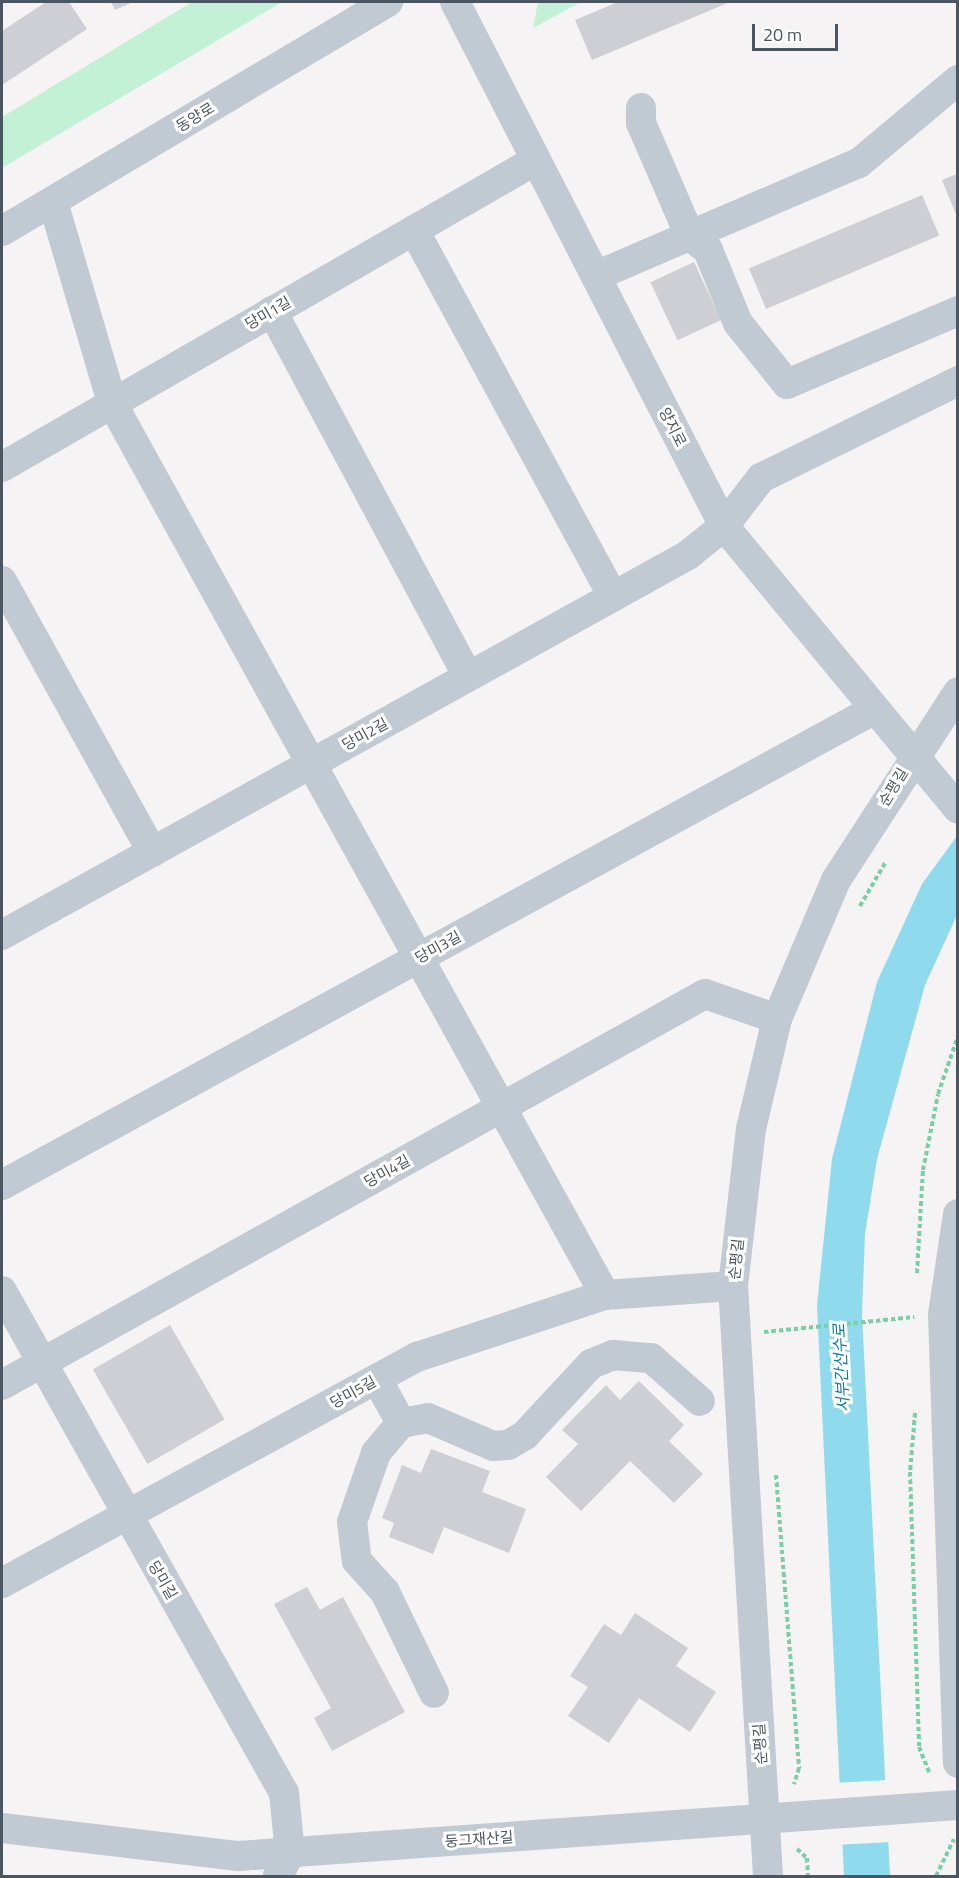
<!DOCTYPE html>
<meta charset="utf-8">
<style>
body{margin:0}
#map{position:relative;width:959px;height:1878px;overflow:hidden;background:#f5f3f3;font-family:"Titillium Web","Noto Sans KR",sans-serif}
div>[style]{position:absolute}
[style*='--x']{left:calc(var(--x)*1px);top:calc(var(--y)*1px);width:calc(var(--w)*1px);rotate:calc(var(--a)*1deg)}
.green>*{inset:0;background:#c3f1d5}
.water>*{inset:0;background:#90daee}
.pier>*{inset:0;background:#f5f3f3;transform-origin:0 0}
.building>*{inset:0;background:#cdcfd5;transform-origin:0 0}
.path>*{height:4px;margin-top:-2px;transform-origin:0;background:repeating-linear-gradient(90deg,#7ad0a6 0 4.5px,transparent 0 7.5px)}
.minor>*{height:30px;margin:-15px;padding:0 15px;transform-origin:15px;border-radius:15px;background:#c1cad2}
span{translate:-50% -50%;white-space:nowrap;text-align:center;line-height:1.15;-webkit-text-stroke:6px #fff;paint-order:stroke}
.street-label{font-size:15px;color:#4a5661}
.water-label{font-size:16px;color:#0c7c9b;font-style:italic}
.frame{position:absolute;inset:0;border:3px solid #4a5661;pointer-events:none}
.scale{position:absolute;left:752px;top:24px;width:86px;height:27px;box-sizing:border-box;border:3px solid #4a5661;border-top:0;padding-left:8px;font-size:18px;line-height:21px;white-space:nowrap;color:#4a5661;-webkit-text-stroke:4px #fff;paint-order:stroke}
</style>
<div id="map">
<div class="green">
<i style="clip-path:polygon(192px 2px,282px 2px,2px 168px,2px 117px)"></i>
<i style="clip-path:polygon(538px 2px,581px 2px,533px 28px)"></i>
</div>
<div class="water">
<i style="clip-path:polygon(957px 836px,957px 915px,925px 985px,877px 1159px,865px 1234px,862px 1314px,890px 1876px,844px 1876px,817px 1305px,832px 1159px,877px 982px,922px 884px)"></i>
</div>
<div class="pier">
<i style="left:888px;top:1780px;width:62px;height:52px;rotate:87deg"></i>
</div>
<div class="building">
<i style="clip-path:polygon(46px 2px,69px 2px,87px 29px,2px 85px,2px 31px)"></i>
<i style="clip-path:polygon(111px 2px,133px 2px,115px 10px)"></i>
<i style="clip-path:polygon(618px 2px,730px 2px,592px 60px,575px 20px)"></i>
<i style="clip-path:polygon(957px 174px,957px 217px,942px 180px)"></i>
<i style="left:922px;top:195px;width:44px;height:188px;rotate:67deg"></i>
<i style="left:694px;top:262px;width:64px;height:48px;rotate:65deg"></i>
<i style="left:170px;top:1325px;width:109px;height:89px;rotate:60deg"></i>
<i style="clip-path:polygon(639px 1381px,684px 1425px,669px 1441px,703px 1474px,674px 1503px,630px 1461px,581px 1511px,546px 1477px,578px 1444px,562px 1430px,606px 1385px,620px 1400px)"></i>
<i style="clip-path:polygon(431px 1449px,490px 1471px,482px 1492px,526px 1509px,509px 1553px,444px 1527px,433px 1554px,389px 1537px,394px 1523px,382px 1518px,402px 1465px,421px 1473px)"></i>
<i style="clip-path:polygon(307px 1587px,320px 1610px,343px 1597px,405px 1712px,332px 1751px,314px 1718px,331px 1708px,274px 1604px)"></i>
<i style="clip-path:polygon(635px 1613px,688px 1648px,676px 1666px,716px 1692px,690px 1732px,639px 1698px,609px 1743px,568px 1716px,588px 1687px,570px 1676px,604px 1624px,621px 1635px)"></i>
</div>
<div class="path">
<i style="--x:860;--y:906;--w:50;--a:-59.8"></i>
<i style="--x:917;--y:1273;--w:103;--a:-86.7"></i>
<i style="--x:923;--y:1170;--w:77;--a:-78.8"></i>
<i style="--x:938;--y:1094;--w:61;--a:-71"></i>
<i style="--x:764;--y:1332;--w:151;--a:-5.7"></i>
<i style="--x:915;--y:1413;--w:59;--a:94.8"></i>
<i style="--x:910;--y:1472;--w:275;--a:88.1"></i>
<i style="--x:919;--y:1747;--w:29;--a:68"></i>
<i style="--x:776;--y:1475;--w:294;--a:85.5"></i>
<i style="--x:799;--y:1768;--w:17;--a:107"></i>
<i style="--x:797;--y:1849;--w:13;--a:42"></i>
<i style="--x:807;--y:1858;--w:18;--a:87"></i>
<i style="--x:936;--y:1876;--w:41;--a:-64.1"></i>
</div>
<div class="minor">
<i style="--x:455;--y:2;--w:589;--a:62.83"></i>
<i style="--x:724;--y:526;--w:367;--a:50.4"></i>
<i style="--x:641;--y:108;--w:15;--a:90"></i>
<i style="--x:641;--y:123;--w:123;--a:66.6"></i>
<i style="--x:690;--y:236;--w:23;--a:38"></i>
<i style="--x:708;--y:250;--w:79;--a:67.7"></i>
<i style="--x:738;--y:323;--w:78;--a:51.2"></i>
<i style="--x:787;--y:384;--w:186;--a:-23.1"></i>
<i style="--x:53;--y:202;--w:209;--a:73.6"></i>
<i style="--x:112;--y:403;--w:1019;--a:61.07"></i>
<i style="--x:414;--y:230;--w:417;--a:61.5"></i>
<i style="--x:2;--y:231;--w:449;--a:-30.7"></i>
<i style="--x:596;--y:276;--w:286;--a:-23.3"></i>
<i style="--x:859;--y:163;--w:129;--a:-40"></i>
<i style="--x:272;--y:311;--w:414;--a:61.8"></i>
<i style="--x:2;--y:467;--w:616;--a:-29.89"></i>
<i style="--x:2;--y:581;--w:310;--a:61"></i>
<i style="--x:2;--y:935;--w:784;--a:-28.98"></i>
<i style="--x:688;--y:555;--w:46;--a:-38.9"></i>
<i style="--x:724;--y:526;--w:61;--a:-52.4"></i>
<i style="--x:761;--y:478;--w:220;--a:-26.2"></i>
<i style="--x:2;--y:1185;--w:994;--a:-28.6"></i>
<i style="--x:958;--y:1214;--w:101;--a:98.5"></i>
<i style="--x:943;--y:1314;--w:449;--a:88.1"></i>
<i style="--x:2;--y:1291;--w:576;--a:60.67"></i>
<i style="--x:284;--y:1793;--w:60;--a:84.3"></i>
<i style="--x:290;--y:1853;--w:26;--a:118"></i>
<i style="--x:377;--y:1379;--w:50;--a:61.4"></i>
<i style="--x:401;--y:1423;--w:27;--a:-10"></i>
<i style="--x:428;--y:1418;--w:71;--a:23.3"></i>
<i style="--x:493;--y:1446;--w:15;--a:-4"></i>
<i style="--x:508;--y:1445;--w:20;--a:-30"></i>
<i style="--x:525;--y:1435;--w:97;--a:-47.1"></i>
<i style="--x:591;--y:1364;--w:24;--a:-22"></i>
<i style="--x:613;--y:1355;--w:38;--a:5"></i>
<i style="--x:651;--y:1358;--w:65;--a:41.3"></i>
<i style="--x:2;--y:1385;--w:804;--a:-29.08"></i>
<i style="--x:705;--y:994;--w:76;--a:19.1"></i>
<i style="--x:401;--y:1423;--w:39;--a:130"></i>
<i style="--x:376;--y:1453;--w:73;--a:109.2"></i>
<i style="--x:352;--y:1522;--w:39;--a:83"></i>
<i style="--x:357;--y:1561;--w:42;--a:47.9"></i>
<i style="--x:385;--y:1592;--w:112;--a:64.1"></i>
<i style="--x:2;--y:1583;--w:473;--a:-28.6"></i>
<i style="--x:417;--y:1357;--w:198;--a:-18.3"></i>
<i style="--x:605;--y:1295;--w:128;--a:-4"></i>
<i style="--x:2;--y:1828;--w:238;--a:6.8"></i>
<i style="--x:238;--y:1856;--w:722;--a:-4.05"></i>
<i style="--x:768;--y:1876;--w:591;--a:-93.39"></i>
<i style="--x:733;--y:1286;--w:158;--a:-83.5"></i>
<i style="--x:751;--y:1129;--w:113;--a:-76.7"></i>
<i style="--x:777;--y:1019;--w:151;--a:-67"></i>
<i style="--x:836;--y:880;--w:224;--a:-57"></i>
</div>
<div class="street-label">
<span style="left:195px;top:117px;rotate:-31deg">동양로</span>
<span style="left:268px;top:313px;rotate:-30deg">당미1길</span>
<span style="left:673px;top:427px;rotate:63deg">양지로</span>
<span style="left:365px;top:734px;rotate:-29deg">당미2길</span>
<span style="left:893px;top:787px;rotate:-59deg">순평길</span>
<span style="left:438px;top:947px;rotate:-29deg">당미3길</span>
<span style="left:387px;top:1171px;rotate:-29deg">당미4길</span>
<span style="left:736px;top:1259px;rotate:-84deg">순평길</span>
<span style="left:353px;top:1392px;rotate:-29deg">당미5길</span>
<span style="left:163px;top:1580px;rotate:60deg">당미길</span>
<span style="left:760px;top:1744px;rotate:-94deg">순평길</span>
<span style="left:479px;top:1839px;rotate:-4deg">둥그재산길</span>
</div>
<div class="water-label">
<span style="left:841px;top:1368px;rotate:-93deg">서부간선수로</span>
</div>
<div class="frame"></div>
<div class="scale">20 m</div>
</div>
